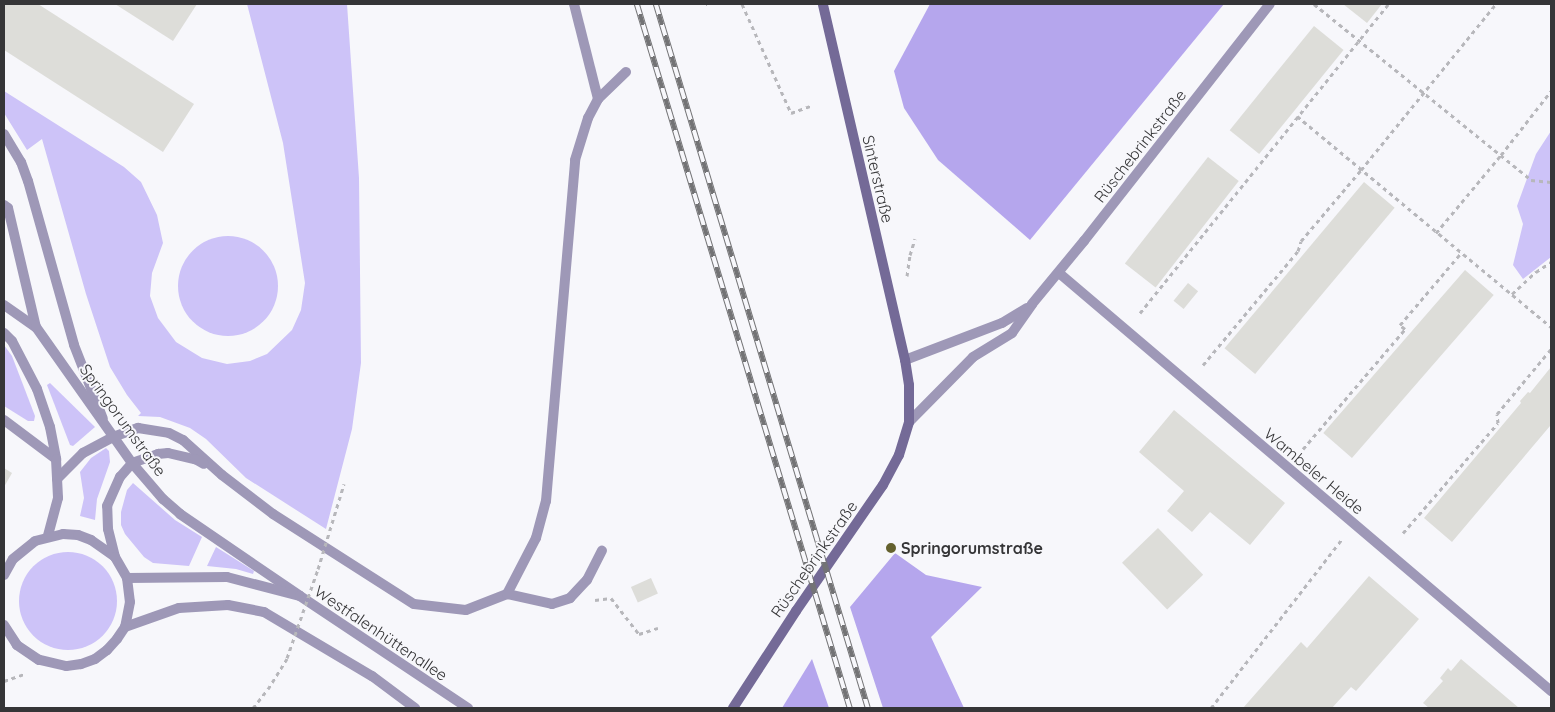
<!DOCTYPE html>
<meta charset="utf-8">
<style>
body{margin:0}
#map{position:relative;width:1555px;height:712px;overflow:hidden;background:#f7f7fb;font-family:Quicksand,sans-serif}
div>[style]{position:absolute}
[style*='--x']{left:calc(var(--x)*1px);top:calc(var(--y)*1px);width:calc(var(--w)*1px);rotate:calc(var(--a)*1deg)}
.green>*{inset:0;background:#cdc3f8}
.round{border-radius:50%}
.forest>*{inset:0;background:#b5a6ed}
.building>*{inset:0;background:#ddddd9;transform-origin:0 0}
.path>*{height:3px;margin-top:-1.5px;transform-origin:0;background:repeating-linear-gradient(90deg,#b7b7bb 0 4px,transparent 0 8px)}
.lane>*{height:10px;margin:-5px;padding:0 5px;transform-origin:5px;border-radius:5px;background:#9e98b7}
.street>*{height:10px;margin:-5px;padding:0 5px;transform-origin:5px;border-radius:5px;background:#9e98b7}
.secondary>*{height:10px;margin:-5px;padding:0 5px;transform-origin:5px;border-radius:5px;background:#746a97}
.rail>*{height:5.5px;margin-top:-2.75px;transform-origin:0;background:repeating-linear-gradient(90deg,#f7f7fb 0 11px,#737375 0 22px);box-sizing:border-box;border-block:1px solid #737375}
.path-bridge>*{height:3px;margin-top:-1.5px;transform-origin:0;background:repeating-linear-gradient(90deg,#b7b7bb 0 4px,transparent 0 8px)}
.dots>*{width:14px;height:14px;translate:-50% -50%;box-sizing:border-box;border:2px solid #f7f7fb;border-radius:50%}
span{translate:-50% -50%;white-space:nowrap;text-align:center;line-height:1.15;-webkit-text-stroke:4px #f7f7fb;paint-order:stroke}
.street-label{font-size:16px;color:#353537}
.poi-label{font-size:16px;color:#353537;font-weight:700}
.left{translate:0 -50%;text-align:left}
.frame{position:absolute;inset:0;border:5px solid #353537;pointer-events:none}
</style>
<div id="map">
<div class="green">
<i style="clip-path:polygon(247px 4px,347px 4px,359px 178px,361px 363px,352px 429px,326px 529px,246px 478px,206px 439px,190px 428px,160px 417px,138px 416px,141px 413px,127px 395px,110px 367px,86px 294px,42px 139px,27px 150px,4px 113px,4px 91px,124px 167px,141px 182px,157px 215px,163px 243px,152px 273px,150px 296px,158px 318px,176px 342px,202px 358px,227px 364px,250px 361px,267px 354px,292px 330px,301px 310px,305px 283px,283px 143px)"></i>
<i style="clip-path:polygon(1551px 131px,1551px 257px,1523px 279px,1513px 265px,1523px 224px,1517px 206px,1536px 154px)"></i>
<i class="round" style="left:178px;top:236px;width:100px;height:100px"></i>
<i style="clip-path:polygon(4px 345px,12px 356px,35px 416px,34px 421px,28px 421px,4px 406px)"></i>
<i style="clip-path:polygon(50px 383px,95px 427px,73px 446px,70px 445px,47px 385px)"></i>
<i style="clip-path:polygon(106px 448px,109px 451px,110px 462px,97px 499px,95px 520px,80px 516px,84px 498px,80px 472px,91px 458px)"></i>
<i style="clip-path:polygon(133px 483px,175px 520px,202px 537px,189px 566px,153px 563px,144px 557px,125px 534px,121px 525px,121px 512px,127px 490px)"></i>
<i style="clip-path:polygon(216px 547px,254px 571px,253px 574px,236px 569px,207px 566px)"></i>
<i class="round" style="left:19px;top:552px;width:98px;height:98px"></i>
</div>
<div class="forest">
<i style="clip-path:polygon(930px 4px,1224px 4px,1030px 240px,938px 160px,904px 108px,894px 71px)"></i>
<i style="clip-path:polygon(895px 553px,926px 575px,982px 587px,931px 637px,964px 708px,883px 708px,850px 607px)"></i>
<i style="clip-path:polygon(812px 659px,829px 708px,782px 708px)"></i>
</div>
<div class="building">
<i style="clip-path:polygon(4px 4px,38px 4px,194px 104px,163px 152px,4px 50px)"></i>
<i style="clip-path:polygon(115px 4px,197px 4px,173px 41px)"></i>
<i style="clip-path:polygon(1343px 4px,1382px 4px,1367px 23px)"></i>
<i style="left:1314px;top:26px;width:38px;height:134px;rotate:39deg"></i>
<i style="left:1208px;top:157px;width:39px;height:135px;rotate:38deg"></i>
<i style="left:1364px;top:182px;width:40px;height:217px;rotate:40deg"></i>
<i style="left:1465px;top:270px;width:38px;height:216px;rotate:41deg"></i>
<i style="left:1188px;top:283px;width:13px;height:23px;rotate:39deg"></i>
<i style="clip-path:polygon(1551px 367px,1550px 426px,1452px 542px,1424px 518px,1521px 403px,1520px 401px,1528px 392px,1530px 393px)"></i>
<i style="clip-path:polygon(1174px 410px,1285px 503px,1250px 545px,1210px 512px,1192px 532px,1167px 511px,1184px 491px,1139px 452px)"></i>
<i style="clip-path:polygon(4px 468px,12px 473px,4px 487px)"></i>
<i style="left:1158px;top:528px;width:65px;height:50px;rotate:46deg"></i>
<i style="clip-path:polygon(1369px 576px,1419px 619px,1356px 691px,1351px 687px,1332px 708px,1243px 708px,1301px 642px,1307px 648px)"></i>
<i style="left:651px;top:578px;width:17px;height:22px;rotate:66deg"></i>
<i style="clip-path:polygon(1461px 659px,1493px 686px,1519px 708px,1429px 708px,1423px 703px,1443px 681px,1440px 678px,1448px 668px,1451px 671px)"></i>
</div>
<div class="path">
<i style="--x:706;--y:4;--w:1;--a:0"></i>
<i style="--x:742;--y:4;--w:120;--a:65.8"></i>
<i style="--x:791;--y:113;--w:23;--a:-20"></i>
<i style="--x:1314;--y:4;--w:279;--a:39"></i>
<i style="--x:1531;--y:180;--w:20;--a:6"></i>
<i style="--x:1297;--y:116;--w:330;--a:39.7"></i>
<i style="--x:1436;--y:233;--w:102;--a:-50.2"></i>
<i style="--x:1501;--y:155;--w:81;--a:-52"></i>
<i style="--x:907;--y:276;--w:21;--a:-82"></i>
<i style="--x:910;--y:255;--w:17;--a:-73"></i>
<i style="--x:1512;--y:294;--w:33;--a:-43"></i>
<i style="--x:1536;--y:272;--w:18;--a:-34"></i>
<i style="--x:1140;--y:313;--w:396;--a:-51.2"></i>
<i style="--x:1203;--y:365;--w:148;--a:-50.2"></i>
<i style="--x:1298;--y:251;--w:10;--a:-73"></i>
<i style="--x:1301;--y:241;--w:93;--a:-49.8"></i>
<i style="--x:1361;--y:170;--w:214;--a:-50.9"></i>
<i style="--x:1303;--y:449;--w:157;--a:-49.6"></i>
<i style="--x:1405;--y:329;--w:6;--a:-141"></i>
<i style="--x:1400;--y:325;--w:94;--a:-49.7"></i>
<i style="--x:1403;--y:533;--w:145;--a:-49.2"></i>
<i style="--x:1498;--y:423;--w:9;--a:-96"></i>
<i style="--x:1497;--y:414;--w:85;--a:-50.3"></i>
<i style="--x:595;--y:600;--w:16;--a:-7"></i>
<i style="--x:611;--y:598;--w:46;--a:52.1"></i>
<i style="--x:639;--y:634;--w:20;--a:-18"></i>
<i style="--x:4;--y:681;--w:21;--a:-19"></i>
<i style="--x:253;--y:708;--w:24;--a:-52"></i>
<i style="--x:1211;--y:708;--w:214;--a:-52.2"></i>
</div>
<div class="lane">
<i style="--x:574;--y:4;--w:98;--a:75.8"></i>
<i style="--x:4;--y:134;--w:33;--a:59"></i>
<i style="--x:21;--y:162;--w:20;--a:70"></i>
<i style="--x:28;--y:181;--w:170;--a:74.3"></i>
<i style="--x:74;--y:345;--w:79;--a:68.6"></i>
<i style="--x:4;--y:205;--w:5;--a:37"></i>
<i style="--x:8;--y:208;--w:122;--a:76.8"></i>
<i style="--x:4;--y:420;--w:65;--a:36.9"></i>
<i style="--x:57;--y:479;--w:37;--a:-45"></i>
<i style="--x:83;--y:453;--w:34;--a:-28"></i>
<i style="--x:113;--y:437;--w:27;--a:-20"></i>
<i style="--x:138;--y:428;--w:31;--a:9"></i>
<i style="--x:169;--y:433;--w:16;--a:27"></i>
<i style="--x:183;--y:440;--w:52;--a:41.9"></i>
<i style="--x:222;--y:475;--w:64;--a:37.4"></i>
<i style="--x:273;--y:514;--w:167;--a:32.6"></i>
<i style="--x:414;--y:604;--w:52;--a:6.6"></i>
<i style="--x:466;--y:610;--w:44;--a:-21.3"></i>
<i style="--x:507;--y:594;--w:63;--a:-62.6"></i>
<i style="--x:536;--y:538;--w:38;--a:-75"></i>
<i style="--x:546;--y:501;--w:342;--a:-85.1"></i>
<i style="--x:575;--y:160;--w:44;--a:-72.8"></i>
<i style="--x:588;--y:118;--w:21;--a:-62"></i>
<i style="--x:598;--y:99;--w:39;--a:-44"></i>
<i style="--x:115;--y:557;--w:29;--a:-104"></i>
<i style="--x:108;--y:529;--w:23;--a:-92"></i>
<i style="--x:107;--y:506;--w:32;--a:-66"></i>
<i style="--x:120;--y:477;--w:18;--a:-49"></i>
<i style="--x:132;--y:463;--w:28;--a:-19"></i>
<i style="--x:158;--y:454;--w:10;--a:-6"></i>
<i style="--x:168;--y:453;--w:28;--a:13"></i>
<i style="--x:195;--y:459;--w:10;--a:29"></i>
<i style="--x:507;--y:594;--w:46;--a:12.5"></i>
<i style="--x:552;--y:604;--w:19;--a:-18"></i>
<i style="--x:570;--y:598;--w:25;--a:-47"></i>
<i style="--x:587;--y:580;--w:33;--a:-63"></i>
</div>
<div class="street">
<i style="--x:1059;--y:273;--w:646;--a:40.35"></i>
<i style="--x:4;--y:305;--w:39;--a:35"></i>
<i style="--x:36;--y:327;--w:166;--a:54.8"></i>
<i style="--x:132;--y:463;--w:48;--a:49.3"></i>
<i style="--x:163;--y:499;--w:23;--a:41"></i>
<i style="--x:180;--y:514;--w:145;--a:34.3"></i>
<i style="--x:4;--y:333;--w:11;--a:45"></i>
<i style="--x:12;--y:341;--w:54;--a:62.5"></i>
<i style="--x:37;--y:389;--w:40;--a:71.1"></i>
<i style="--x:50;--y:427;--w:33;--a:79"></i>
<i style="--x:56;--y:459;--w:39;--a:87"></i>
<i style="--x:58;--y:498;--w:39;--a:105"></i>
<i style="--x:905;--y:360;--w:104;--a:-20.9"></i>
<i style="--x:1002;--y:323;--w:29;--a:-31"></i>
<i style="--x:909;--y:422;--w:91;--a:-45.4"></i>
<i style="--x:973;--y:357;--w:46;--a:-31.6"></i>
<i style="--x:1012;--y:333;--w:35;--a:-55"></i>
<i style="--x:1032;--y:304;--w:82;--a:-50.5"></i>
<i style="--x:1084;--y:241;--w:301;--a:-51.9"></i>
<i style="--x:4;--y:575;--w:18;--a:-61"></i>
<i style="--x:13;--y:559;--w:28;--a:-39"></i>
<i style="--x:35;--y:541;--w:29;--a:-14"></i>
<i style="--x:63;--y:534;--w:15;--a:4"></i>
<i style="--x:78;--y:535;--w:14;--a:21"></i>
<i style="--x:91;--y:540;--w:29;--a:35"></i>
<i style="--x:115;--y:557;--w:24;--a:60"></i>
<i style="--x:127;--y:578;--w:24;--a:83"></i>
<i style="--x:130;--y:602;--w:25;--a:101"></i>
<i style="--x:125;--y:627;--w:14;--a:124"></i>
<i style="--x:117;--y:639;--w:15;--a:132"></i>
<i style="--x:107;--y:650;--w:15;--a:143"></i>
<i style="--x:95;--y:659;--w:15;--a:160"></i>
<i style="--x:81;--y:664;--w:15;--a:172"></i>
<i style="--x:66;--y:666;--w:28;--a:-167"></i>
<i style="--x:39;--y:660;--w:27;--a:-146"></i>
<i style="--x:17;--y:645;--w:24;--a:-123"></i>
<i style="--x:127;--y:578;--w:100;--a:-0.6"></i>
<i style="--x:227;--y:577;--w:75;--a:14.6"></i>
<i style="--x:300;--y:596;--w:202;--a:33.7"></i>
<i style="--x:125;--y:627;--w:57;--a:-19.4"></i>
<i style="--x:179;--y:608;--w:49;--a:-3.5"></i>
<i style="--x:228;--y:605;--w:37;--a:11"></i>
<i style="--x:264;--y:612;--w:126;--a:30.7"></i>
<i style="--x:372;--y:676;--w:54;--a:36.7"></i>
</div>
<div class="secondary">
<i style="--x:733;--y:708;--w:116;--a:-57"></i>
<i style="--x:796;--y:611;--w:153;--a:-55.4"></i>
<i style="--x:883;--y:485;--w:34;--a:-62"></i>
<i style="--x:899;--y:455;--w:34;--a:-73"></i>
<i style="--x:909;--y:422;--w:37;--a:-90"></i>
<i style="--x:909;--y:385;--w:25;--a:-99"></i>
<i style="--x:905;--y:360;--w:365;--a:-103"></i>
</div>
<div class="rail">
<i style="--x:637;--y:4;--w:736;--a:73.17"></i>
<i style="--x:656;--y:4;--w:735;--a:73.24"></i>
</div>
<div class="path-bridge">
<i style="--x:268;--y:689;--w:36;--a:-58"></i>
<i style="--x:287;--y:658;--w:94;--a:-70.8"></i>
<i style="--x:318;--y:569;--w:89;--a:-73"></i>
</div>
<div class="dots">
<i style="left:891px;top:548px;background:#64612e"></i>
</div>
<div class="street-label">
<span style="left:1140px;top:146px;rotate:-52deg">Rüschebrinkstraße</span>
<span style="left:878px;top:179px;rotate:77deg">Sinterstraße</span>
<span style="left:123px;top:420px;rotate:54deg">Springorumstraße</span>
<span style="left:1314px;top:471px;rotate:40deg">Wambeler Heide</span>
<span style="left:814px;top:559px;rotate:-55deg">Rüschebrinkstraße</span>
<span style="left:381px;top:633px;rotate:34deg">Westfalenhüttenallee</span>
</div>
<div class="poi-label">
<span class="left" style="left:901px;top:548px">Springorumstraße</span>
</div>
<div class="frame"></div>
</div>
